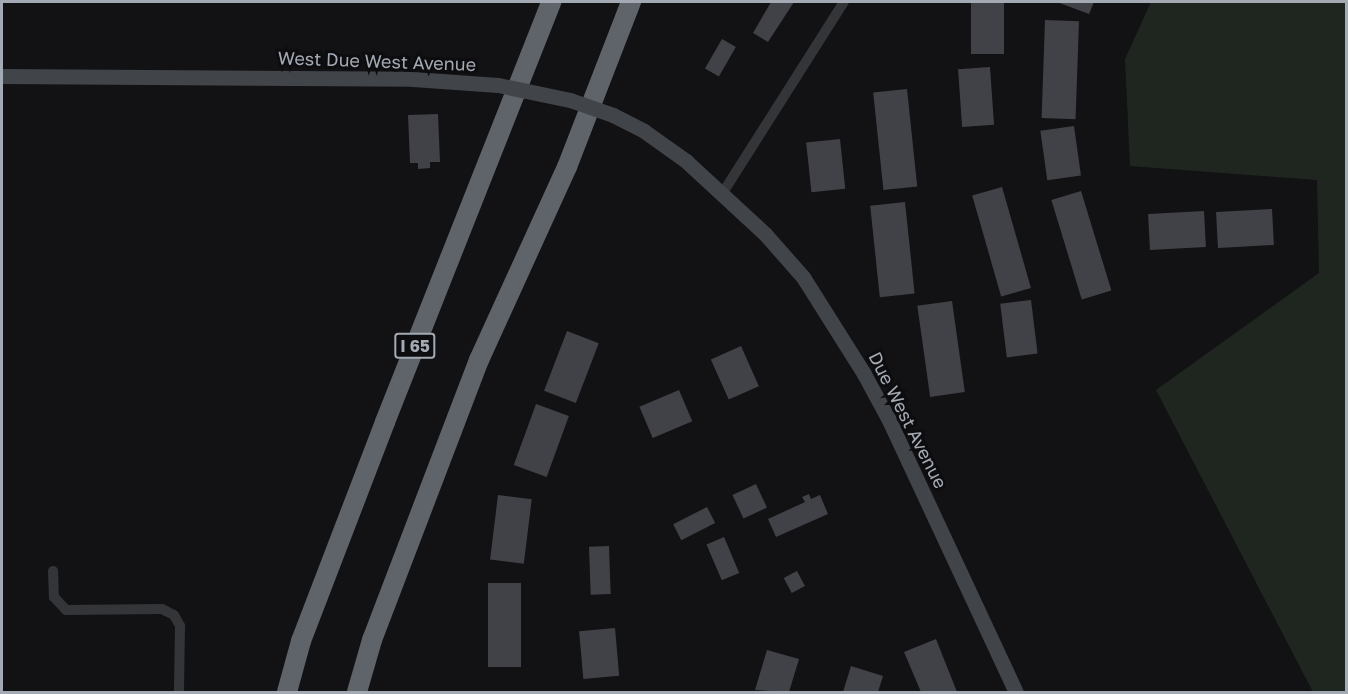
<!DOCTYPE html>
<style>
body{margin:0}
#map{position:relative;width:1348px;height:694px;overflow:hidden;background:#121214;font-family:"Golos Text",sans-serif}
div>[style]{position:absolute}
[style*='--x']{left:calc(var(--x)*1px);top:calc(var(--y)*1px);width:calc(var(--w)*1px);rotate:calc(var(--a)*1deg)}
.green>*{inset:0;background:#1f261f}
.building>*{inset:0;background:#414247;transform-origin:0 0}
.street>*{height:10px;margin:-5px;padding:0 5px;transform-origin:5px;border-radius:5px;background:#333539}
.secondary>*{height:15px;margin:-7.5px;padding:0 7.5px;transform-origin:7.5px;border-radius:7.5px;background:#414449}
.highway>*{height:20px;margin:-10px;padding:0 10px;transform-origin:10px;border-radius:10px;background:#5f636a}
.secondary-bridge>*{height:15px;margin:-7.5px;padding:0 7.5px;transform-origin:7.5px;border-radius:7.5px;background:#414449}
span{translate:-50% -50%;white-space:nowrap;text-align:center;line-height:1.15;-webkit-text-stroke:6px #0d0d0f;paint-order:stroke}
.shield-label span{padding:2px 4px;background:#0d0d0f;border:2px solid;border-radius:4px;-webkit-text-stroke-width:0}
.shield-label{font-size:16px;color:#a4aab4;font-weight:700}
.street-label{font-size:18px;color:#a4aab4}
.frame{position:absolute;inset:0;border:3px solid #a4aab4;pointer-events:none}
</style>
<div id="map">
<div class="green">
<i style="clip-path:polygon(1151px 2px,1346px 2px,1346px 692px,1313px 692px,1156px 390px,1319px 273px,1317px 180px,1130px 166px,1125px 59px)"></i>
</div>
<div class="building">
<i style="clip-path:polygon(771px 2px,794px 2px,768px 42px,753px 33px)"></i>
<i style="left:971px;top:2px;width:33px;height:52px"></i>
<i style="clip-path:polygon(1057px 2px,1094px 2px,1089px 14px)"></i>
<i style="left:1045px;top:20px;width:34px;height:98px;rotate:2deg"></i>
<i style="left:722px;top:39px;width:16px;height:34px;rotate:30deg"></i>
<i style="left:990px;top:67px;width:58px;height:32px;rotate:86deg"></i>
<i style="left:907px;top:89px;width:98px;height:34px;rotate:84deg"></i>
<i style="clip-path:polygon(438px 114px,440px 162px,430px 162px,430px 168px,418px 169px,418px 163px,410px 163px,408px 115px)"></i>
<i style="left:1074px;top:126px;width:50px;height:34px;rotate:82deg"></i>
<i style="left:840px;top:139px;width:50px;height:34px;rotate:84deg"></i>
<i style="left:1002px;top:187px;width:105px;height:31px;rotate:74deg"></i>
<i style="left:1081px;top:191px;width:104px;height:31px;rotate:73deg"></i>
<i style="left:905px;top:202px;width:92px;height:35px;rotate:84deg"></i>
<i style="left:1272px;top:209px;width:36px;height:56px;rotate:87deg"></i>
<i style="left:1204px;top:211px;width:36px;height:56px;rotate:87deg"></i>
<i style="left:1031px;top:300px;width:54px;height:31px;rotate:83deg"></i>
<i style="left:952px;top:301px;width:92px;height:35px;rotate:82deg"></i>
<i style="left:567px;top:331px;width:34px;height:64px;rotate:21deg"></i>
<i style="left:741px;top:346px;width:44px;height:33px;rotate:66deg"></i>
<i style="left:679px;top:390px;width:34px;height:43px;rotate:67deg"></i>
<i style="left:536px;top:404px;width:35px;height:65px;rotate:20deg"></i>
<i style="left:756px;top:484px;width:26px;height:26px;rotate:65deg"></i>
<i style="clip-path:polygon(809px 494px,811px 499px,820px 495px,828px 514px,776px 537px,768px 519px,805px 502px,802px 497px)"></i>
<i style="left:498px;top:495px;width:34px;height:65px;rotate:7deg"></i>
<i style="left:707px;top:507px;width:18px;height:38px;rotate:63deg"></i>
<i style="left:724px;top:537px;width:39px;height:19px;rotate:67deg"></i>
<i style="left:609px;top:546px;width:48px;height:20px;rotate:88deg"></i>
<i style="left:797px;top:571px;width:17px;height:15px;rotate:62deg"></i>
<i style="left:488px;top:583px;width:33px;height:84px"></i>
<i style="left:615px;top:628px;width:48px;height:36px;rotate:85deg"></i>
<i style="clip-path:polygon(936px 639px,957px 692px,921px 692px,904px 652px)"></i>
<i style="clip-path:polygon(767px 650px,799px 659px,789px 692px,755px 690px)"></i>
<i style="clip-path:polygon(851px 666px,883px 676px,878px 692px,843px 692px)"></i>
</div>
<div class="street">
<i style="--x:722;--y:194;--w:227;--a:-57.6"></i>
<i style="--x:53;--y:571;--w:26;--a:88"></i>
<i style="--x:54;--y:597;--w:18;--a:47"></i>
<i style="--x:66;--y:610;--w:96;--a:-0.6"></i>
<i style="--x:162;--y:609;--w:13;--a:27"></i>
<i style="--x:174;--y:615;--w:13;--a:61"></i>
<i style="--x:180;--y:626;--w:66;--a:90.9"></i>
</div>
<div class="secondary">
<i style="--x:2;--y:76;--w:411;--a:0.4"></i>
<i style="--x:413;--y:79;--w:85;--a:4"></i>
<i style="--x:613;--y:115;--w:35;--a:27"></i>
<i style="--x:644;--y:131;--w:52;--a:35.5"></i>
<i style="--x:686;--y:161;--w:108;--a:42.7"></i>
<i style="--x:765;--y:234;--w:57;--a:48.5"></i>
<i style="--x:803;--y:277;--w:115;--a:57.8"></i>
<i style="--x:864;--y:374;--w:52;--a:61.5"></i>
<i style="--x:889;--y:420;--w:300;--a:65"></i>
</div>
<div class="highway">
<i style="--x:287;--y:692;--w:53;--a:-74.6"></i>
<i style="--x:301;--y:641;--w:235;--a:-69"></i>
<i style="--x:385;--y:422;--w:452;--a:-68.4"></i>
<i style="--x:357;--y:692;--w:54;--a:-73.9"></i>
<i style="--x:372;--y:640;--w:300;--a:-69.1"></i>
<i style="--x:479;--y:360;--w:212;--a:-65.5"></i>
<i style="--x:567;--y:167;--w:177;--a:-68.8"></i>
</div>
<div class="secondary-bridge">
<i style="--x:498;--y:85;--w:74;--a:11.8"></i>
<i style="--x:570;--y:100;--w:46;--a:19.2"></i>
</div>
<div class="shield-label">
<span style="left:415px;top:346px">I 65</span>
</div>
<div class="street-label">
<span style="left:377px;top:61px;rotate:2deg">West Due West Avenue</span>
<span style="left:908px;top:420px;rotate:63deg">Due West Avenue</span>
</div>
<div class="frame"></div>
</div>
